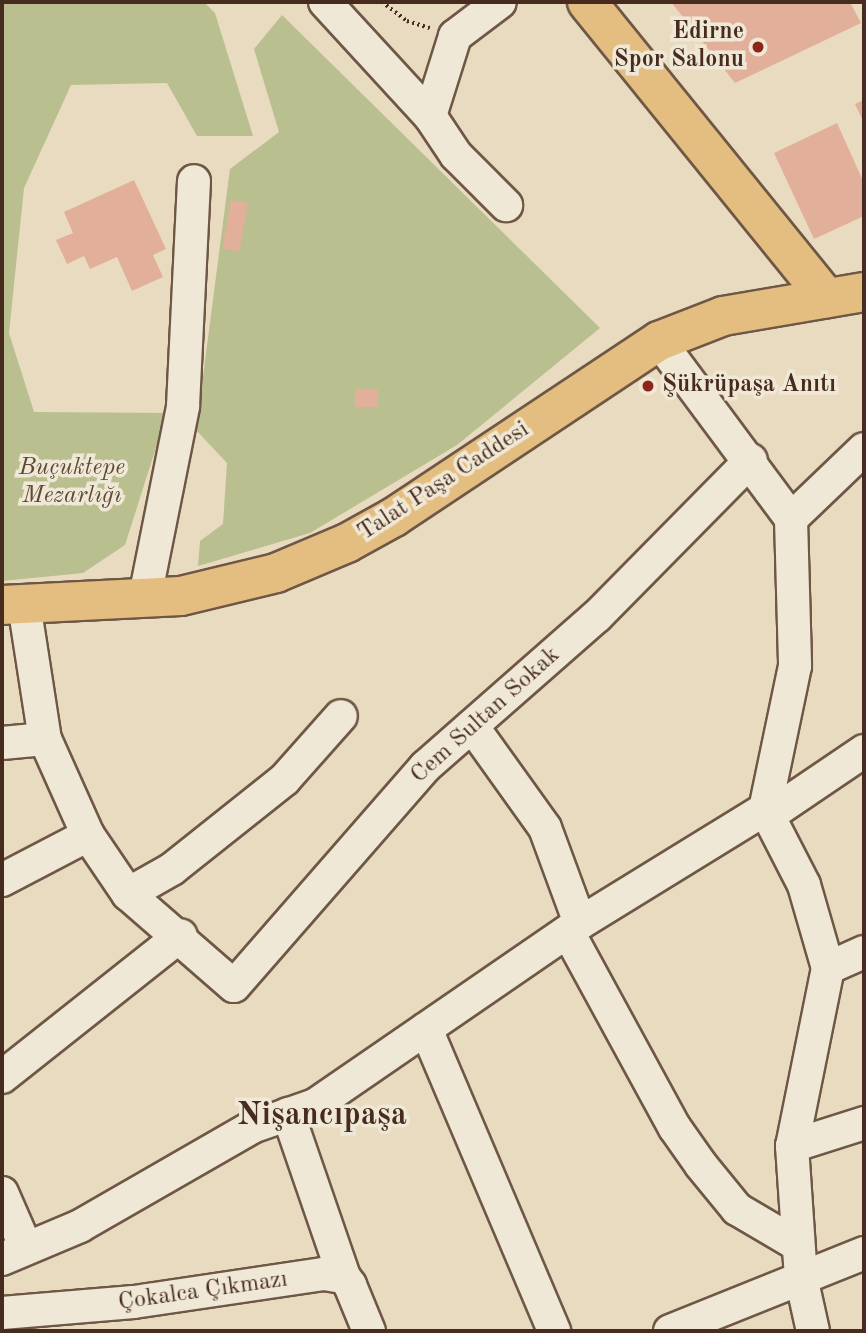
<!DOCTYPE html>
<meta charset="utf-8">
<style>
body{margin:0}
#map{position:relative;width:866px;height:1333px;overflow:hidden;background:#e8dbc0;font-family:"Old Standard TT",serif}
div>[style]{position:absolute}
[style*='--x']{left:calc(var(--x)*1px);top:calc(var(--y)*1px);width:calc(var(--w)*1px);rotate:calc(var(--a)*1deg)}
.green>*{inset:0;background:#babf90}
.building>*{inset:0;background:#e2b09a;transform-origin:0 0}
.path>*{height:3.5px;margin-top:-1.75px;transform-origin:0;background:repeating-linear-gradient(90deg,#472b1e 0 2px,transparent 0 5.5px)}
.roads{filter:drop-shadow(2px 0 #6f5746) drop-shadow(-2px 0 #6f5746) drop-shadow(0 2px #6f5746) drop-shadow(0 -2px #6f5746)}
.minor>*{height:32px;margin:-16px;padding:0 16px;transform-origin:16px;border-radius:16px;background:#f0e8d6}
.major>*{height:38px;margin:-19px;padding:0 19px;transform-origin:19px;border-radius:19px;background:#e4be80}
.dots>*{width:19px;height:19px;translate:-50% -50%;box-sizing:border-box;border:4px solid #f0e8d6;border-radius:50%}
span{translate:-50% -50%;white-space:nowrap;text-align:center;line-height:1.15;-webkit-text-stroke:7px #f0e8d6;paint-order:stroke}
.poi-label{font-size:24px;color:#472b1e;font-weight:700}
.right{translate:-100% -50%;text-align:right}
.left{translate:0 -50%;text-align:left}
.park-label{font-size:24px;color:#5e4935;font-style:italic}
.street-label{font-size:24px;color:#472b1e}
.district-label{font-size:32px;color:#472b1e;font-weight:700}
.frame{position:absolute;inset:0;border:4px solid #472b1e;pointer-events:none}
</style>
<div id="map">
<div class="green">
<i style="clip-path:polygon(2px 2px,204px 2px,215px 13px,253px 136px,197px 136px,167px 83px,71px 85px,24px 188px,9px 333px,34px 412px,167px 413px,125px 545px,83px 573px,2px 581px)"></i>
<i style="clip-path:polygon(282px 15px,600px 328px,457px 445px,310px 533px,198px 566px,200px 541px,223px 524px,227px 463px,196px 430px,230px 169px,279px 132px,254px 49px)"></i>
</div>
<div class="building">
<i style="clip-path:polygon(671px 2px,850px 2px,861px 23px,735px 83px)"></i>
<i style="clip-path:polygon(864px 100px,864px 123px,855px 104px)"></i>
<i style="clip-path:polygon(837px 123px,864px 183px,864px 216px,814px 239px,774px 153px)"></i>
<i style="clip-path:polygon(134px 180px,166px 249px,153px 255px,163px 277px,132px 291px,117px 257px,90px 269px,84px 256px,67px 264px,56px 240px,73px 233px,64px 212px)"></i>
<i style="left:231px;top:200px;width:17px;height:49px;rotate:10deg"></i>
<i style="left:355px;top:389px;width:23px;height:18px"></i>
</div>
<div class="path">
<i style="--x:382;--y:2;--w:31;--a:37"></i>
<i style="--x:407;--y:21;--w:24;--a:17"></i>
</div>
<div class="roads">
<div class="minor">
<i style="--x:325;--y:2;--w:155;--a:47.4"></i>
<i style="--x:430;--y:116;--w:47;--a:56.3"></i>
<i style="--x:456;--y:155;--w:71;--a:45"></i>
<i style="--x:430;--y:116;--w:84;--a:-72.6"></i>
<i style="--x:455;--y:36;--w:56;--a:-37.1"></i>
<i style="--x:659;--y:341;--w:222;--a:53.4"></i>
<i style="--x:791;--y:519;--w:147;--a:88.4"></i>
<i style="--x:795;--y:666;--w:146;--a:101.8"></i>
<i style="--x:765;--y:809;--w:85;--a:62.8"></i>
<i style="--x:804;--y:885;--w:86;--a:73.9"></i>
<i style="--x:828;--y:968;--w:182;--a:101.4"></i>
<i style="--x:792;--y:1146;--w:131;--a:86.1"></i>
<i style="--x:801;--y:1277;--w:55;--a:77.5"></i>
<i style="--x:791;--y:519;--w:101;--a:-43.8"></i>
<i style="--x:145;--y:597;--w:195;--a:-78.7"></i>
<i style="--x:183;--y:406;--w:225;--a:-87.2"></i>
<i style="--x:24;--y:604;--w:137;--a:81.2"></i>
<i style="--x:45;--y:739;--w:105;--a:65.9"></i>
<i style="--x:88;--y:835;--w:71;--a:55.9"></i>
<i style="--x:128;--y:894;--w:140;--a:41"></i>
<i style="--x:234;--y:986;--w:291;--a:-48.9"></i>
<i style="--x:425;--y:767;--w:229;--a:-41.3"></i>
<i style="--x:597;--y:616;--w:219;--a:-45.4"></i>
<i style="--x:472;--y:726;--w:125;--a:54.4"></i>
<i style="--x:545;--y:828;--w:101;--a:69.8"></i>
<i style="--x:2;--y:743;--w:43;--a:-5.3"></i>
<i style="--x:768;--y:816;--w:116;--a:-34.1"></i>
<i style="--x:2;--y:880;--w:97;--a:-27.6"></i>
<i style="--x:128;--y:894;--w:51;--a:-29.6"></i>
<i style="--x:172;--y:869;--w:144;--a:-38.5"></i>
<i style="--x:285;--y:779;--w:84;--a:-48.4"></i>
<i style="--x:568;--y:932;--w:223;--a:61.4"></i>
<i style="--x:675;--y:1128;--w:45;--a:54.9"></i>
<i style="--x:701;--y:1165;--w:57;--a:50.7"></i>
<i style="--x:737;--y:1209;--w:71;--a:30.5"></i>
<i style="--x:828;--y:968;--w:39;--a:-24"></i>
<i style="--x:426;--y:1029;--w:328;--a:67"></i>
<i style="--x:2;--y:1077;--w:228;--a:-38.4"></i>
<i style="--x:288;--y:1114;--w:172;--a:71"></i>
<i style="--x:792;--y:1146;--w:76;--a:-17.7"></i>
<i style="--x:2;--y:1193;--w:60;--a:66.4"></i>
<i style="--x:2;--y:1259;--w:85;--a:-22.9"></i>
<i style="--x:80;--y:1226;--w:198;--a:-29.9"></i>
<i style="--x:252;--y:1127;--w:67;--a:-19.2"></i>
<i style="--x:315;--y:1105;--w:321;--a:-34.5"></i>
<i style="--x:580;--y:923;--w:217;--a:-31.6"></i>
<i style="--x:2;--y:1313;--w:132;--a:-4.8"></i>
<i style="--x:134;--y:1302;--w:192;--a:-8.4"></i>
<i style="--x:324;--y:1274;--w:20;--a:9"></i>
<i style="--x:344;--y:1277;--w:10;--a:53"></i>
<i style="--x:350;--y:1285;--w:50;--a:67.6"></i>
<i style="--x:670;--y:1331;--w:209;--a:-21.9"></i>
</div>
<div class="major">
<i style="--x:587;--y:2;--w:381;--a:51"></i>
<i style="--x:2;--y:605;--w:179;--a:-2.9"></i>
<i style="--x:181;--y:596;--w:98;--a:-13.6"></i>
<i style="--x:276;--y:573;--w:77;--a:-22.9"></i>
<i style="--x:347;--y:543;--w:54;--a:-29"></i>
<i style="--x:394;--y:517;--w:318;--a:-33.6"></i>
<i style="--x:659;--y:341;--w:69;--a:-21.3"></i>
<i style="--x:723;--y:316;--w:143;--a:-9.7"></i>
</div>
</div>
<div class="dots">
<i style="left:758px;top:47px;background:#8f2418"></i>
<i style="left:648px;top:386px;background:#8f2418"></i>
</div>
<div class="poi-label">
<span class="right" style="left:744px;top:47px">Edirne<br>Spor Salonu</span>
<span class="left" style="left:662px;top:386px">Şükrüpaşa Anıtı</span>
</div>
<div class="park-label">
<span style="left:72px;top:483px">Buçuktepe<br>Mezarlığı</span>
</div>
<div class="street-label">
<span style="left:444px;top:482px;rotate:-33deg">Talat Paşa Caddesi</span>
<span style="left:486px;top:716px;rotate:-42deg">Cem Sultan Sokak</span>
<span style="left:203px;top:1292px;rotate:-8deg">Çokalca Çıkmazı</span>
</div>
<div class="district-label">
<span style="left:322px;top:1116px">Nişancıpaşa</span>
</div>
<div class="frame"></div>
</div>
